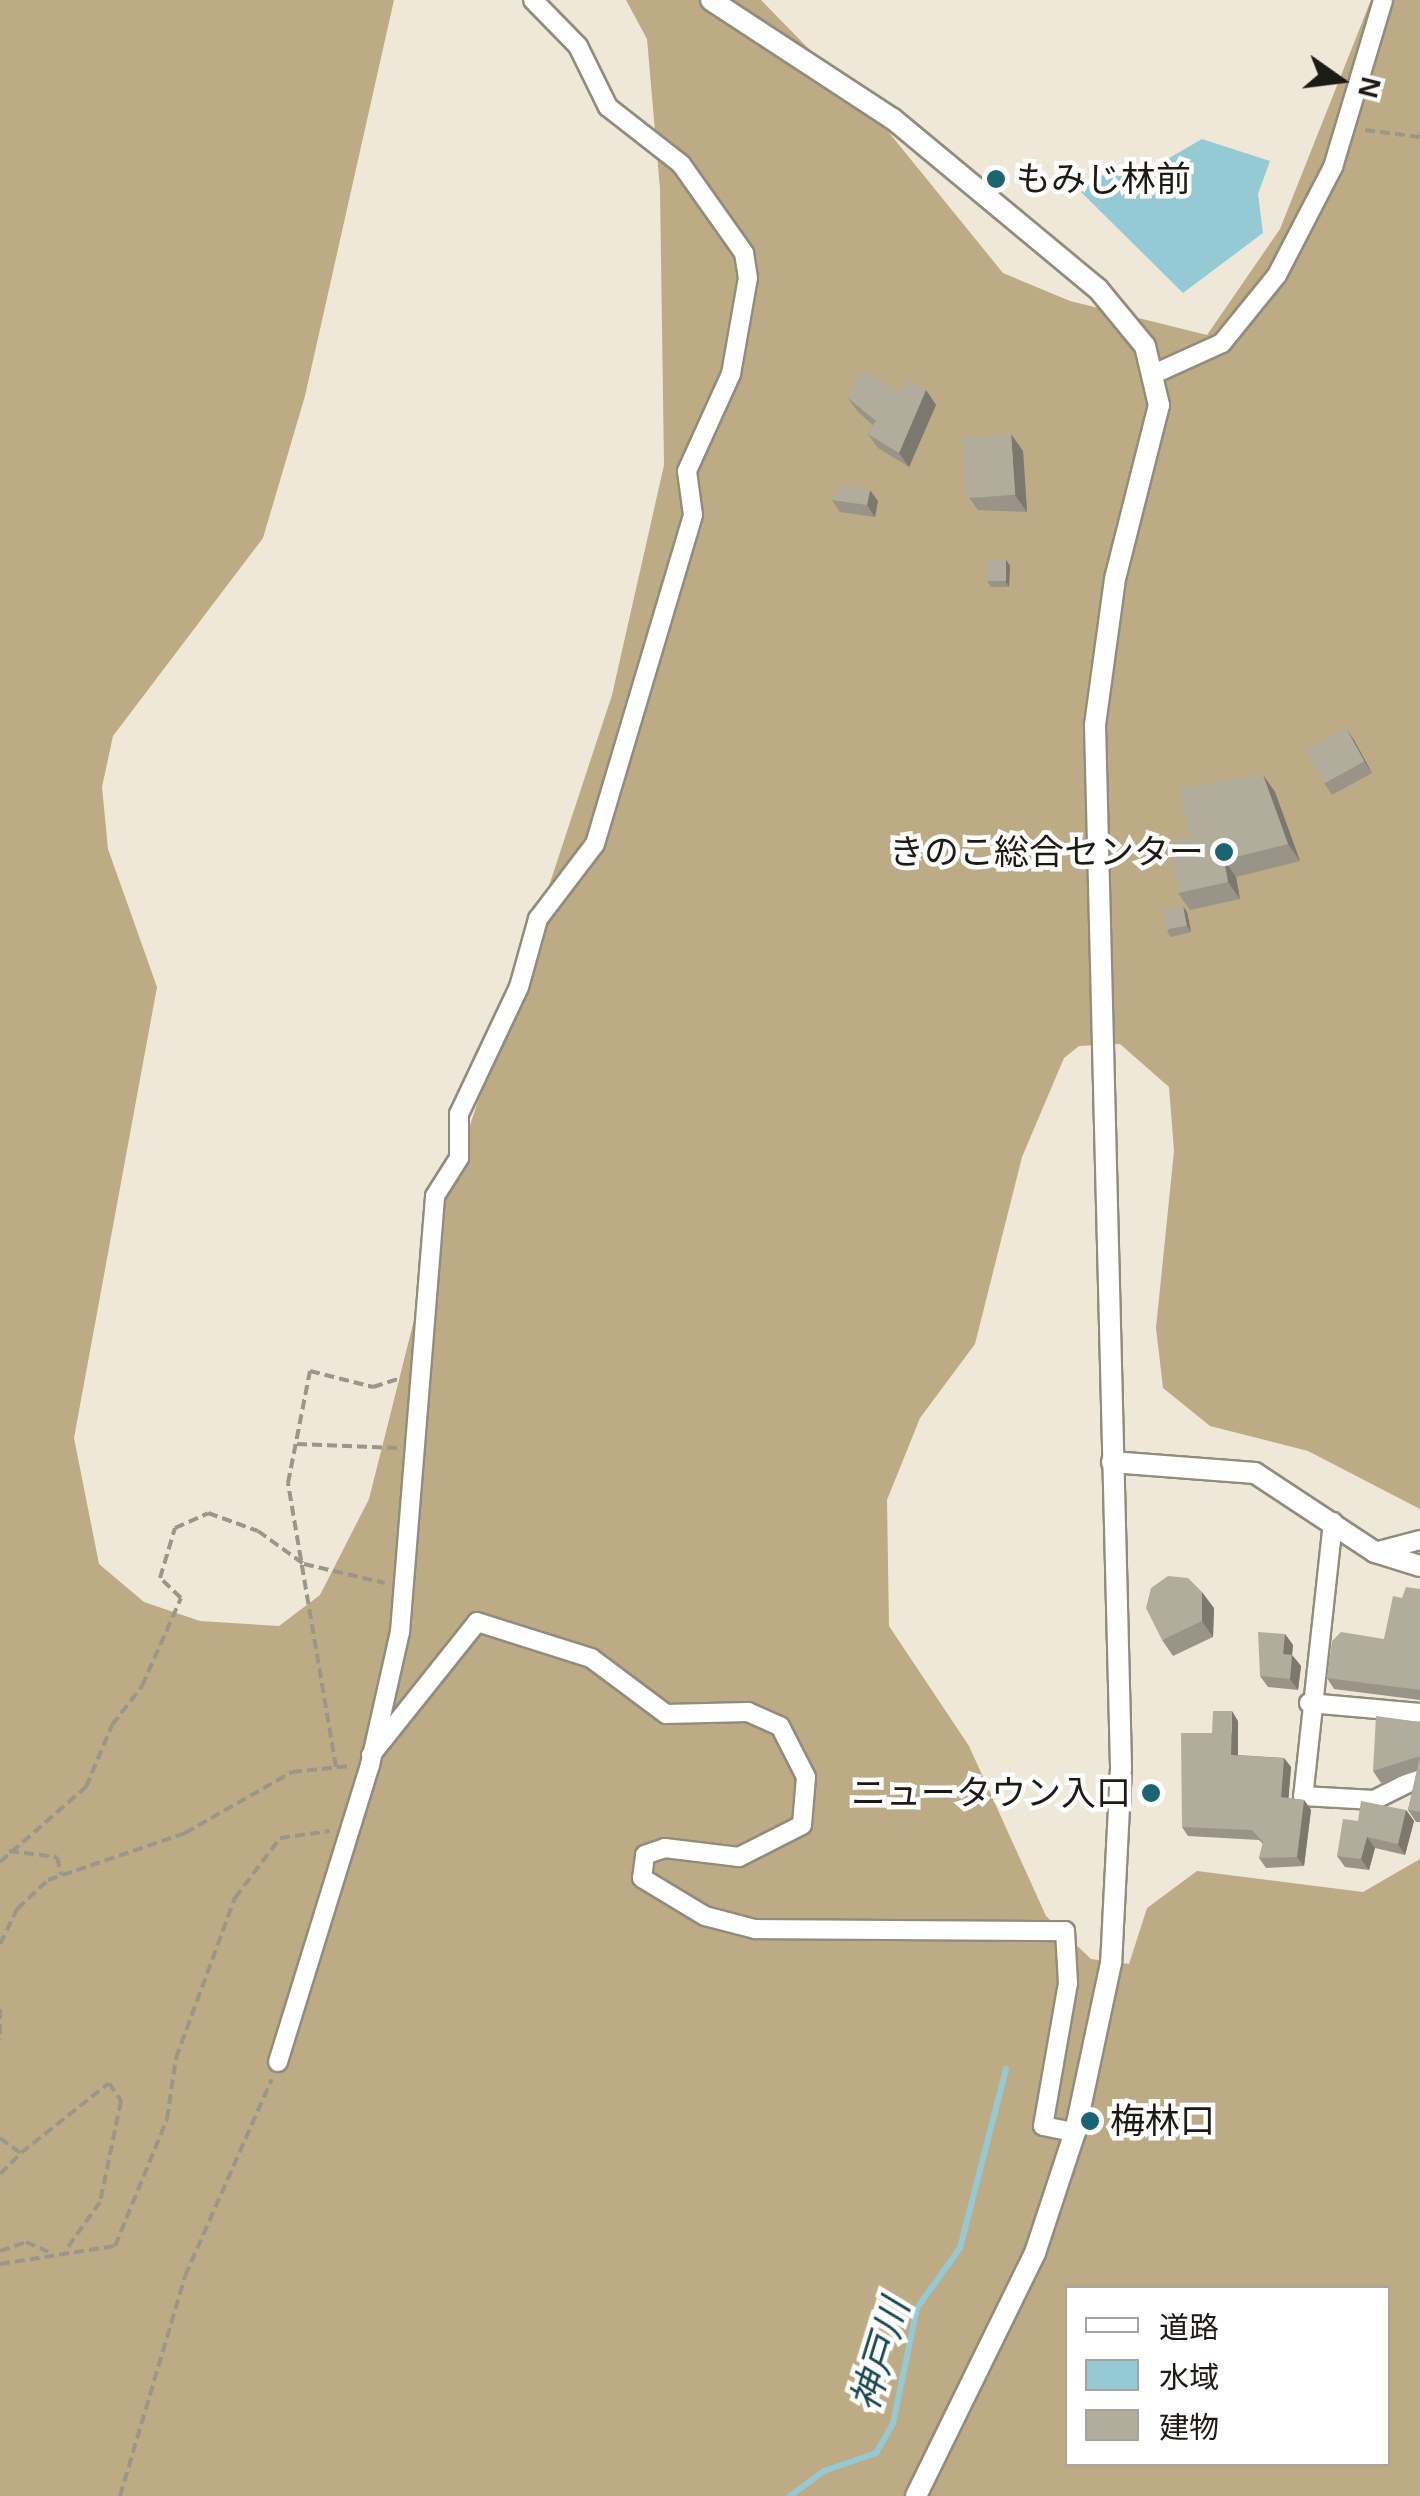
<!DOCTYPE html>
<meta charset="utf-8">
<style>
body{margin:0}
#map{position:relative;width:1420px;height:2496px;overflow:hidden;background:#efe8d8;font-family:Helvetica,"Noto Sans JP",sans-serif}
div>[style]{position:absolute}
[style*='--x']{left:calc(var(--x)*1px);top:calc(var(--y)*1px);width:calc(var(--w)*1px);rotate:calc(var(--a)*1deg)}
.forest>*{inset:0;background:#bcab84}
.water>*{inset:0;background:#95cad4}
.stream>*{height:6px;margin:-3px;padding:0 3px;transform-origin:3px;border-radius:3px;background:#95cad4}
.path>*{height:4px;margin-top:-2px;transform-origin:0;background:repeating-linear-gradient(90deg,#9b968a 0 10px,transparent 0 15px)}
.roads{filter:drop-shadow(2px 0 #928c7d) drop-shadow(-2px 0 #928c7d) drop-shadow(0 2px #928c7d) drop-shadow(0 -2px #928c7d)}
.minor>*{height:18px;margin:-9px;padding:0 9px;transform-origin:9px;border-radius:9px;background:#fff}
.tertiary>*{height:20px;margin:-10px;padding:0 10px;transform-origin:10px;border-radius:10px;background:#fff}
.wall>*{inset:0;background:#999487}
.shaded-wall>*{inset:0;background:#7d786e}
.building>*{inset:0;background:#b2ac9d;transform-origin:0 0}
.dots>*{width:28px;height:28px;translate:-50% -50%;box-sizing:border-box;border:5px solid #fff;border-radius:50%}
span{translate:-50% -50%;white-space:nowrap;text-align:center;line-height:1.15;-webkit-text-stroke:9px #fff;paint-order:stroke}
.poi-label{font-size:35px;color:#1d1b15}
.left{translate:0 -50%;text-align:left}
.right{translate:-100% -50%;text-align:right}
.water-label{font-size:38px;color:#184850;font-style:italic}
.legend{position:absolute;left:1065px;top:2286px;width:325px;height:180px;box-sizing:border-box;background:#fff;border:2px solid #a5a4a1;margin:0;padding:12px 18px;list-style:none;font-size:30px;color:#1d1b15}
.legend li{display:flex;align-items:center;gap:20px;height:50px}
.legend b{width:50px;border:2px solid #a5a4a1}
.north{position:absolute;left:1290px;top:30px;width:100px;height:100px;-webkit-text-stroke:8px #fff;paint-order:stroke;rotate:104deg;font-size:28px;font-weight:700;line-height:40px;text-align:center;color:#1d1b15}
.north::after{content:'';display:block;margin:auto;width:35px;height:45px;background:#1d1b15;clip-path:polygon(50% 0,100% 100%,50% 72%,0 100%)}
</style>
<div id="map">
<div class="forest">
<i style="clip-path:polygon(evenodd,0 0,394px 0,305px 396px,263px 538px,113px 736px,102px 787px,108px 849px,157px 987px,74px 1438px,99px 1564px,144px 1602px,200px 1621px,279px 1626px,320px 1595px,369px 1499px,441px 1213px,612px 695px,664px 465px,660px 189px,647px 39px,626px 0,761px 0,882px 124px,1003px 273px,1070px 301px,1207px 335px,1280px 229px,1371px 0,1420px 0,1420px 1509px,1308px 1451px,1210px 1426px,1163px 1388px,1156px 1328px,1174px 1151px,1169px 1087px,1120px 1044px,1079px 1046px,1064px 1058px,1022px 1157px,975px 1344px,920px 1418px,887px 1500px,889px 1626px,969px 1746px,1046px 1916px,1091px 1959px,1129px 1964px,1147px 1908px,1197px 1871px,1363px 1892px,1420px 1859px,1420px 2496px,0 2496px,0 0,1068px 2288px,1388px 2288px,1388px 2464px,1068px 2464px,1068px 2288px)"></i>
</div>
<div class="water">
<i style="clip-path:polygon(1202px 139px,1270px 161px,1258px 194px,1263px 233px,1183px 293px,1081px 192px,1099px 176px,1152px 168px)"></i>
</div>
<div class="stream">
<i style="--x:790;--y:2496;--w:42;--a:-36.3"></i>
<i style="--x:824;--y:2471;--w:55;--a:-19.1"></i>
<i style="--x:876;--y:2453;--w:34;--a:-60"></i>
<i style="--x:893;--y:2423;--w:117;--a:-78.2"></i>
<i style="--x:917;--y:2308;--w:74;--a:-54.4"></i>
<i style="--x:960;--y:2248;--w:185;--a:-75.6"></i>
</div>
<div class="path">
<i style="--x:1365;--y:130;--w:55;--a:7.3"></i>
<i style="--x:297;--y:1444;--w:100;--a:2.3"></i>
<i style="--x:336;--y:1767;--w:288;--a:-99.6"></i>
<i style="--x:288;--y:1483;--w:114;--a:-78.9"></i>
<i style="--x:310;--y:1371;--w:65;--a:14.3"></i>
<i style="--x:373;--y:1387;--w:29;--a:-18"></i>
<i style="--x:9;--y:1851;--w:48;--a:7.1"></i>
<i style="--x:57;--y:1857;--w:18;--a:77"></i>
<i style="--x:0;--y:1862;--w:114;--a:-41.1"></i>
<i style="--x:86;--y:1787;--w:67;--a:-67.2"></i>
<i style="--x:112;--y:1725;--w:49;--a:-52.4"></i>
<i style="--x:142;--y:1686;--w:96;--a:-66.1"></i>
<i style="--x:181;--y:1598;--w:29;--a:-136"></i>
<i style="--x:160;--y:1578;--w:52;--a:-73.3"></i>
<i style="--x:175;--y:1528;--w:36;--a:-24"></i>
<i style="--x:208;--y:1513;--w:53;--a:19.8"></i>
<i style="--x:258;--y:1531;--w:57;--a:35.7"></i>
<i style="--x:304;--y:1564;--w:83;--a:13.2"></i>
<i style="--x:0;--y:1944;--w:39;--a:-64"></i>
<i style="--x:17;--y:1909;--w:42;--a:-43.1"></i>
<i style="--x:48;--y:1880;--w:145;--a:-18.9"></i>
<i style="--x:185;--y:1833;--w:123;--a:-29.7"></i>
<i style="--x:292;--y:1772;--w:58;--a:-5.9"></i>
<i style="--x:0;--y:2009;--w:31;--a:90"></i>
<i style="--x:0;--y:2138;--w:26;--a:36"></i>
<i style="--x:21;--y:2153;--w:112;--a:-38.5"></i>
<i style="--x:109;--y:2083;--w:22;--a:56"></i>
<i style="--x:121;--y:2101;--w:103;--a:101.7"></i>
<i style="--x:100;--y:2202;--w:60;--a:125.5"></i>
<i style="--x:0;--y:2174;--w:30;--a:-45"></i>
<i style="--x:0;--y:2251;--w:28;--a:-19"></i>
<i style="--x:26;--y:2242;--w:24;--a:24"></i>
<i style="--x:0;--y:2264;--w:116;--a:-8.9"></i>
<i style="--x:115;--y:2246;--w:137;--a:-67.7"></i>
<i style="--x:167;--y:2119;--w:62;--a:-81.6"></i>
<i style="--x:176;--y:2058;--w:171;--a:-69.8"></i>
<i style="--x:235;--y:1898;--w:75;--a:-53.1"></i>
<i style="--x:280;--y:1838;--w:50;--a:-8"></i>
<i style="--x:120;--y:2496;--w:229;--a:-73.5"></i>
<i style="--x:185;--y:2276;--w:215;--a:-66.2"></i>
</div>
<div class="roads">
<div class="minor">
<i style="--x:1156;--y:373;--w:72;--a:-24.4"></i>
<i style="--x:1222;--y:343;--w:87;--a:-51"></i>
<i style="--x:1277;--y:275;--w:122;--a:-62.6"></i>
<i style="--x:1333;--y:167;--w:174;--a:-73.3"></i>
<i style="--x:1333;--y:1522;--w:276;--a:96.2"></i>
<i style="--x:1303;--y:1796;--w:71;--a:3.2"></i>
<i style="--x:1374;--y:1800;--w:51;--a:-26.6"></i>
<i style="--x:1375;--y:1552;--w:47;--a:-14.9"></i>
<i style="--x:1309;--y:1703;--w:111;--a:5.1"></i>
<i style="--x:371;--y:1755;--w:170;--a:-51.4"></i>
<i style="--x:477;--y:1622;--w:120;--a:17.5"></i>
<i style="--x:591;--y:1658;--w:94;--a:36.7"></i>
<i style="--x:666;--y:1714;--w:82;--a:-1.4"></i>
<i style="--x:748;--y:1712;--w:35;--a:24"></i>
<i style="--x:780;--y:1726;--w:57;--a:63"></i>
<i style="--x:806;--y:1777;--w:48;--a:94.8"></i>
<i style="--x:802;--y:1825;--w:71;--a:153.1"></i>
<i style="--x:739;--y:1857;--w:75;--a:-173.1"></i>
<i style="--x:665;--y:1848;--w:21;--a:161"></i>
<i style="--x:645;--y:1855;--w:23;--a:97"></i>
<i style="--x:642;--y:1878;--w:74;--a:31.1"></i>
<i style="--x:705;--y:1916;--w:52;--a:14.6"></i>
<i style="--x:755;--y:1929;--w:310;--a:0.4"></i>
<i style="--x:1065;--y:1931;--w:52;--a:86.7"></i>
<i style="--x:1068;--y:1983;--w:145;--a:99.9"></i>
<i style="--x:1043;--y:2126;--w:33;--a:11"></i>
<i style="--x:278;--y:2062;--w:311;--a:-72.8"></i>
<i style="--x:370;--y:1765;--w:136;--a:-77.3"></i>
<i style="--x:400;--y:1632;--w:437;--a:-85.4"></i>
<i style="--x:435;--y:1196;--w:45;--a:-57.7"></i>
<i style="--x:459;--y:1158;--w:44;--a:-90"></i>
<i style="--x:459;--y:1114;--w:140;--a:-64.7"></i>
<i style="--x:519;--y:987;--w:71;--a:-74.4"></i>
<i style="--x:538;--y:919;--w:94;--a:-52.8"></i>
<i style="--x:595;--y:844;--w:343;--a:-73.4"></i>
<i style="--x:693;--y:515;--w:44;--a:-97.8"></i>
<i style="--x:687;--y:471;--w:107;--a:-65.6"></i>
<i style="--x:731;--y:374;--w:97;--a:-80"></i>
<i style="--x:748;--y:278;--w:25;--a:-99"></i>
<i style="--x:744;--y:253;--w:109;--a:-125.3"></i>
<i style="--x:681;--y:164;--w:93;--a:-142"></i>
<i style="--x:608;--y:107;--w:68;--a:-116.2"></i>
<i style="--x:578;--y:46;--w:64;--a:-134.4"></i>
</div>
<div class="tertiary">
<i style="--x:711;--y:0;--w:217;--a:33.2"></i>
<i style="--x:893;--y:119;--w:266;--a:39.7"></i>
<i style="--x:1098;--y:289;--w:74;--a:50.5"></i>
<i style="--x:1145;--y:346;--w:61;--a:76.7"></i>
<i style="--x:1159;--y:405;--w:179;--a:104.2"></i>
<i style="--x:1115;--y:579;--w:147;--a:97.8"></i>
<i style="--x:1095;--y:725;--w:1043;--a:88.57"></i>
<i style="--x:1121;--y:1768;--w:195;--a:92.9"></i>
<i style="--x:1111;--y:1963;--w:173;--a:102"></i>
<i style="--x:1075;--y:2132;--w:127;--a:108.3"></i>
<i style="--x:1035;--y:2253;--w:271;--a:116.1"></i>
<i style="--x:1112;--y:1462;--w:143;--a:4.4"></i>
<i style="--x:1255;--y:1473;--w:144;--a:33.4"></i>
<i style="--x:1375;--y:1552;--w:47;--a:17.3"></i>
</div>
</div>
<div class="wall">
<i style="clip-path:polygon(926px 390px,936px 405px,909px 467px,878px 448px,868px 434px,873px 425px,858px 412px,847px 397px,901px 391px)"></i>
<i style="clip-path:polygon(1023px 451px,1027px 512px,978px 510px,966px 493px)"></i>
<i style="clip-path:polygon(832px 500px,878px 501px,875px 517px,840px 512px)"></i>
<i style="clip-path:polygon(1006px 560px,1010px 566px,1009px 587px,991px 587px,987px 581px)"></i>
<i style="clip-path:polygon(1354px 740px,1372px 773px,1332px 795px,1324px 783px)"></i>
<i style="clip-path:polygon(1263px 775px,1275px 792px,1300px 861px,1236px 877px,1240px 899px,1190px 910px,1178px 893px,1189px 837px)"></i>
<i style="clip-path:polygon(1187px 912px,1191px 932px,1171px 937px,1167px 931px)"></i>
<i style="clip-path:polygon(1420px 1589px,1420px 1700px,1334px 1689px,1327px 1678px,1384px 1639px,1402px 1598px)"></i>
<i style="clip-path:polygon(1214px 1608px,1213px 1637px,1173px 1656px,1162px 1640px)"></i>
<i style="clip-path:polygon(1285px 1634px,1293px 1645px,1292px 1655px,1301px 1666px,1298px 1690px,1268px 1687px,1260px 1676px)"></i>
<i style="clip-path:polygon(1238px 1721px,1238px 1755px,1284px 1758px,1291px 1767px,1288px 1798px,1304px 1800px,1311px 1810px,1304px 1866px,1266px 1868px,1259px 1858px,1263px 1844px,1259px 1840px,1188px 1836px,1182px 1827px)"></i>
<i style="clip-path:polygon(1420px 1722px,1420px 1822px,1416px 1822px,1408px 1810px,1417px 1771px,1381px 1783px,1373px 1771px)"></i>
<i style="clip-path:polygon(1406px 1810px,1414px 1821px,1405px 1855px,1375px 1848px,1369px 1870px,1345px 1867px,1337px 1856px,1358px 1821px)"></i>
</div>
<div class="shaded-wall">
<i style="clip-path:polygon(926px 390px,936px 405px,909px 467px,899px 453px)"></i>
<i style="clip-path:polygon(1011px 434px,1023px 451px,1027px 512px,1015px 495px)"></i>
<i style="clip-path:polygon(870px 490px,878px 501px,875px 517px,867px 505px)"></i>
<i style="clip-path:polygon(1006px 560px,1010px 566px,1009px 587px,1005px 581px)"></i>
<i style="clip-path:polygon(1346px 728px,1354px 740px,1372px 773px,1364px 761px)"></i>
<i style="clip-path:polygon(1263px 775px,1275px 792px,1300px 861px,1288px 844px)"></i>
<i style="clip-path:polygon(1224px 860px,1236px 877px,1240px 899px,1228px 882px)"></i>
<i style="clip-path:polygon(1183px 906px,1187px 912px,1191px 932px,1187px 926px)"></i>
<i style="clip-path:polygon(1202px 1592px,1214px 1608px,1213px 1637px,1202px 1621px)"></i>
<i style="clip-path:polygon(1285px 1634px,1293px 1645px,1291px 1665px,1283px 1654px)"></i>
<i style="clip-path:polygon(1292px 1655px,1301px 1666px,1298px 1690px,1290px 1679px)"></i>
<i style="clip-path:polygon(1232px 1711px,1238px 1721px,1238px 1764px,1231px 1755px)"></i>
<i style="clip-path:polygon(1284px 1758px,1291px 1767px,1288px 1807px,1281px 1797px)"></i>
<i style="clip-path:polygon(1304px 1800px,1311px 1810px,1304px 1866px,1297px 1857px)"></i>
<i style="clip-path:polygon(1406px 1810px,1414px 1821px,1405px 1855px,1398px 1844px)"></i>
<i style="clip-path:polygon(1367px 1837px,1375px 1848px,1369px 1870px,1361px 1859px)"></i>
</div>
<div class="building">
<i style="clip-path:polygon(861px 370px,901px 391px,908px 379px,926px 390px,899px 453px,868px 434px,876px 421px,847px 397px)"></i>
<i style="left:1011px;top:434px;width:61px;height:49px;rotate:86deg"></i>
<i style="clip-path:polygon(841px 485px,870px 490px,867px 505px,832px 500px)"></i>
<i style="left:987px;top:560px;width:19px;height:21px"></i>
<i style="left:1346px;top:728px;width:38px;height:46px;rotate:61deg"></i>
<i style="clip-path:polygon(1263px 775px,1288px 844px,1224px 860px,1228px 882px,1178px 893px,1171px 854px,1175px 840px,1189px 837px,1179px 788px)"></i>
<i style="left:1183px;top:906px;width:20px;height:22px;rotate:79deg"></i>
<i style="clip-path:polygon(1168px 1576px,1188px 1578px,1202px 1592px,1202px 1621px,1162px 1640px,1146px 1608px,1151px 1588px)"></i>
<i style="clip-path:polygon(1406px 1587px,1420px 1589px,1420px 1690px,1327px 1678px,1332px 1641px,1341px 1632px,1384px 1639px,1393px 1596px,1402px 1598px)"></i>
<i style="clip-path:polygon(1258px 1632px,1285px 1634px,1283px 1654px,1292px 1655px,1290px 1679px,1260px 1676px)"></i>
<i style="clip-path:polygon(1213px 1711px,1232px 1711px,1231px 1755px,1284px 1758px,1281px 1797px,1304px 1800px,1297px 1857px,1259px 1858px,1263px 1842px,1252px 1830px,1182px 1827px,1181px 1733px,1212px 1733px)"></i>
<i style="clip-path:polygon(1376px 1716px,1420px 1722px,1420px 1812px,1408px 1810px,1420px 1756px,1373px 1771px)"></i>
<i style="clip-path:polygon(1361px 1801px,1406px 1810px,1398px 1844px,1367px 1837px,1361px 1859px,1337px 1856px,1343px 1819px,1358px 1821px)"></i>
</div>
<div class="dots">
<i style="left:996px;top:179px;background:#1a6571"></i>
<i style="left:1224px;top:852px;background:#1a6571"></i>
<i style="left:1151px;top:1793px;background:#1a6571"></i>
<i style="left:1090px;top:2121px;background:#1a6571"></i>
</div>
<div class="poi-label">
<span class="left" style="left:1016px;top:179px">もみじ林前</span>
<span class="right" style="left:1204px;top:852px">きのこ総合センター</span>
<span class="right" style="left:1131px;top:1793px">ニュータウン入口</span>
<span class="left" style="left:1110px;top:2121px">梅林口</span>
</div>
<div class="water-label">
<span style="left:881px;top:2355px;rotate:-73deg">神戸川</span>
</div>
<ul class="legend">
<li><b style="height:12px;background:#fff"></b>道路</li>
<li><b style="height:28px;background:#95cad4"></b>水域</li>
<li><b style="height:28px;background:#b2ac9d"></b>建物</li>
</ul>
<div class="north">N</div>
</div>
